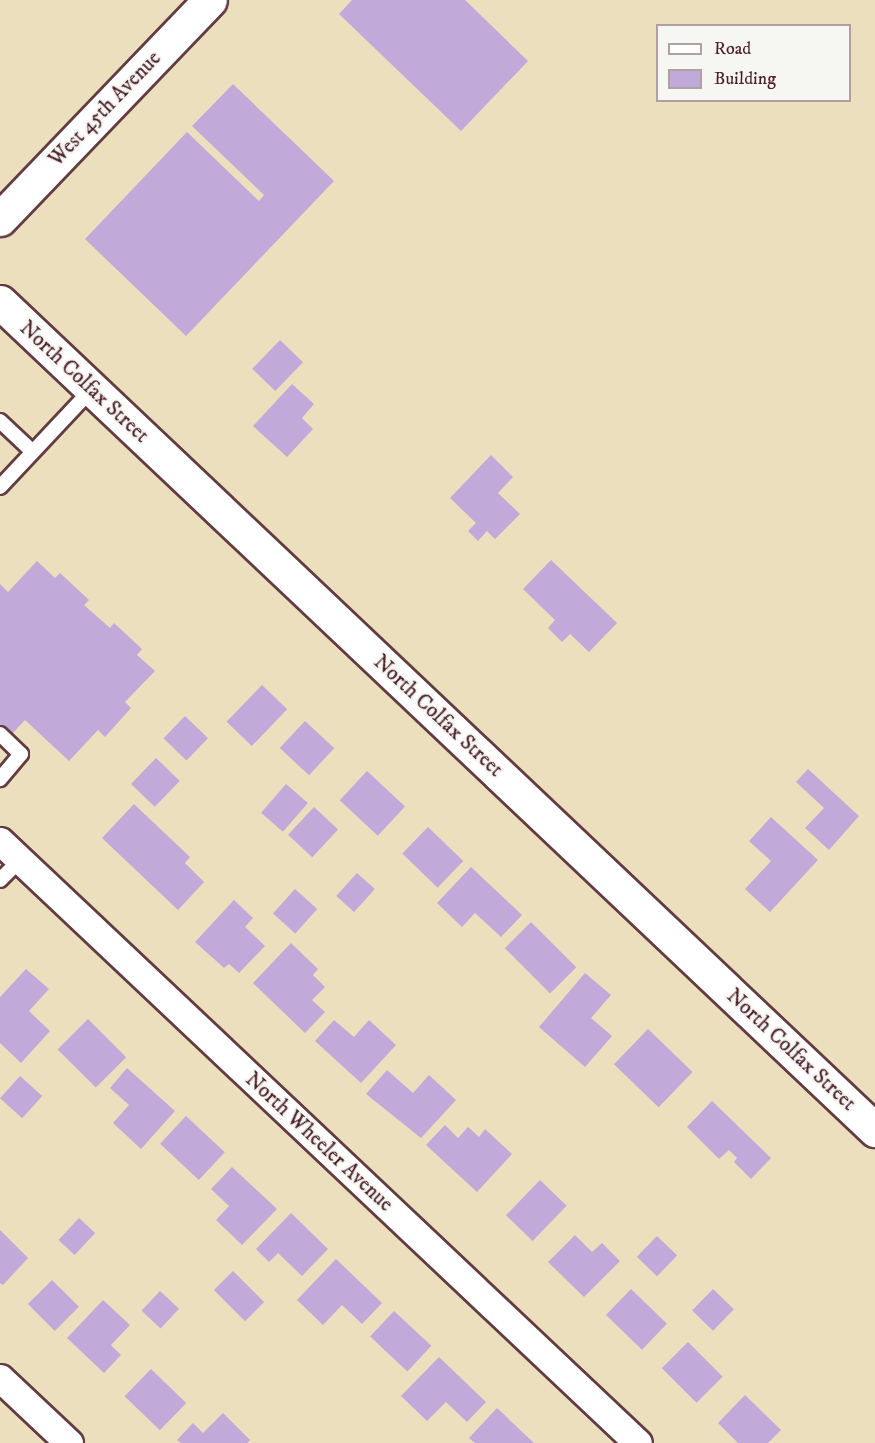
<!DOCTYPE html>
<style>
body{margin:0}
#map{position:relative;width:875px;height:1443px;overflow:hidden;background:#ebdfbe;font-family:"IM FELL DW Pica",serif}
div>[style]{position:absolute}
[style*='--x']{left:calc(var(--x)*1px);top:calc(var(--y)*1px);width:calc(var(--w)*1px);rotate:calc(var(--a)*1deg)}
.building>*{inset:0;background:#c1aad9;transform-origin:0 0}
.roads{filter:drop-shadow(2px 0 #623c41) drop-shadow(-2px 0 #623c41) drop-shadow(0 2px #623c41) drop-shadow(0 -2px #623c41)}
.service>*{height:14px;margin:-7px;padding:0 7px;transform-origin:7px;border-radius:7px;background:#fff}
.minor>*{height:27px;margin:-13.5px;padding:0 13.5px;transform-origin:13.5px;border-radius:13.5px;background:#fff}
.tertiary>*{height:33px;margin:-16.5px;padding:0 16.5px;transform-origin:16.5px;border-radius:16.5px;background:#fff}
.secondary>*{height:33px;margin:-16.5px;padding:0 16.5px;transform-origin:16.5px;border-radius:16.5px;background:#fff}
span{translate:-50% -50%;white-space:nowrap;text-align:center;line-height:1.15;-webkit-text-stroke:4.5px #f6f6f2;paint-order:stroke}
.street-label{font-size:21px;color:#4a1f2b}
.legend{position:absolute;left:656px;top:24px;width:195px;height:78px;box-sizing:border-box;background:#f6f6f2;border:2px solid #b1a0a2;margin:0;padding:8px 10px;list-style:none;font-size:18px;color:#4a1f2b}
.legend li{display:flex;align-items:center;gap:12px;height:30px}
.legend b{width:30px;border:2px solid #b1a0a2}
</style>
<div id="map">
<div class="building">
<i style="clip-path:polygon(352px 0,465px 0,528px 61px,461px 131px,339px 14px)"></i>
<i style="clip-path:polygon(233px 84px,334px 181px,186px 336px,85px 239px,187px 132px,259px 201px,264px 195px,192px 126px)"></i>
<i style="left:280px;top:340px;width:32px;height:40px;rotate:44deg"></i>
<i style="clip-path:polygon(292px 384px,314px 404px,302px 418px,313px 429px,287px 457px,253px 426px)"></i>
<i style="clip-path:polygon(491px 455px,513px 477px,498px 493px,520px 514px,495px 539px,487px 531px,478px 541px,468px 531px,476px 523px,450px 498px)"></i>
<i style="clip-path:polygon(551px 560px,617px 623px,589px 652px,570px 634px,562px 642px,548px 628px,555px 620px,523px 589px)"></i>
<i style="clip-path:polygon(37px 561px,55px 578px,60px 573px,89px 600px,84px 605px,110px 628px,114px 623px,142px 649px,137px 655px,155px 671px,125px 702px,131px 708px,105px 737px,98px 730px,69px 761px,25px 720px,10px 736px,0 727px,0 584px,8px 592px)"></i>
<i style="left:262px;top:685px;width:35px;height:51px;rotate:44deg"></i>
<i style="left:185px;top:716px;width:32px;height:31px;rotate:44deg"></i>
<i style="left:305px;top:721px;width:40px;height:37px;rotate:43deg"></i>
<i style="left:156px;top:758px;width:33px;height:36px;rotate:44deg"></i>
<i style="clip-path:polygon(808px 769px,859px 816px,829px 850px,805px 828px,824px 808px,796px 782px)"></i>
<i style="left:367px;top:771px;width:52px;height:40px;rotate:43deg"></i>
<i style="left:286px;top:784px;width:29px;height:38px;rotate:41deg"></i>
<i style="clip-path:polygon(134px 804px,190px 857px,185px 863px,204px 882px,178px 910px,102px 838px)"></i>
<i style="left:314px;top:807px;width:33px;height:38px;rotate:43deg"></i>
<i style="clip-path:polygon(771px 817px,818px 860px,770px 912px,745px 889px,771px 861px,749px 841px)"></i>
<i style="left:428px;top:827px;width:49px;height:37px;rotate:44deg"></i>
<i style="clip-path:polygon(471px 867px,522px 915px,501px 937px,475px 913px,462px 927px,437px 903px)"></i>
<i style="left:357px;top:873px;width:24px;height:31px;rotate:42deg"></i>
<i style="left:295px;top:889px;width:30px;height:33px;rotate:42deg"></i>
<i style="clip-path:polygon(234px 900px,253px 918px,245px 927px,265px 946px,239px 973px,229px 964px,224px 968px,195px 942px)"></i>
<i style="left:531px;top:922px;width:64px;height:37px;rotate:45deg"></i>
<i style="clip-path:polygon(291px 943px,318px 969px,313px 975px,325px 987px,312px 1000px,325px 1012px,305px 1033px,253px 983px)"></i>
<i style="clip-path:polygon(26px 969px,49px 989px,29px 1011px,50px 1031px,21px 1063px,0 1043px,0 997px)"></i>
<i style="clip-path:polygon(585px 973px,611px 995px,591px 1018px,612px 1036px,585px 1067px,539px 1027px)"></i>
<i style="left:88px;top:1019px;width:54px;height:43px;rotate:45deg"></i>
<i style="clip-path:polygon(334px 1020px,354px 1037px,369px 1020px,396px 1045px,361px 1083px,315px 1041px)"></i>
<i style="left:648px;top:1029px;width:62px;height:49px;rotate:44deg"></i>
<i style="clip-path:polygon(127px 1068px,175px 1111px,141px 1149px,113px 1123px,129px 1105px,110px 1088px)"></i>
<i style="clip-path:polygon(387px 1070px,413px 1093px,429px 1075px,456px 1100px,421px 1138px,366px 1094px)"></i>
<i style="left:20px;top:1076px;width:30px;height:30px;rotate:42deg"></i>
<i style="clip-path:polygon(712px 1101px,771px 1158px,751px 1179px,734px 1162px,737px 1158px,729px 1150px,719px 1159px,687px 1127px)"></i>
<i style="left:186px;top:1116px;width:53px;height:38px;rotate:43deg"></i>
<i style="clip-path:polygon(445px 1125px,458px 1138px,468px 1127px,479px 1137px,485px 1129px,512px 1154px,477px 1192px,426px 1145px)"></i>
<i style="clip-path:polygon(232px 1167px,277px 1209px,242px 1245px,216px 1220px,229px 1206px,211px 1189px)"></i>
<i style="left:540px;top:1180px;width:37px;height:49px;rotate:44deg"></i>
<i style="clip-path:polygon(291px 1213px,328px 1249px,302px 1276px,278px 1253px,269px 1262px,256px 1249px)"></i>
<i style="left:79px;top:1218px;width:22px;height:30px;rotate:43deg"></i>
<i style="clip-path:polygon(0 1230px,28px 1258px,3px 1285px,0 1283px)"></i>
<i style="clip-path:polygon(575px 1235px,592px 1252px,602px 1243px,620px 1261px,584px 1297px,548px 1262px)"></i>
<i style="left:657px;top:1236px;width:28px;height:29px;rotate:44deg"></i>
<i style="clip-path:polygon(336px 1259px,382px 1303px,362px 1324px,342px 1305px,323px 1325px,297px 1300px)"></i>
<i style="left:233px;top:1271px;width:44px;height:27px;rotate:45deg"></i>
<i style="left:52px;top:1280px;width:38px;height:34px;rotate:45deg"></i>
<i style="left:631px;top:1289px;width:50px;height:36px;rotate:44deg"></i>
<i style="left:713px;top:1289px;width:29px;height:30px;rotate:44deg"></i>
<i style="left:160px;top:1291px;width:26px;height:27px;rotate:43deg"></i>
<i style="clip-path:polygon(103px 1300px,130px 1325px,111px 1345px,121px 1355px,104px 1373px,67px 1338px)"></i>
<i style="left:394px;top:1311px;width:51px;height:35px;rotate:43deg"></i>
<i style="left:688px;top:1342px;width:49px;height:37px;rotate:45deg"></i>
<i style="clip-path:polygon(439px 1357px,486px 1402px,467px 1422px,446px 1402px,427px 1421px,401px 1396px)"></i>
<i style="left:151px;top:1369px;width:49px;height:38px;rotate:44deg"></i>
<i style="clip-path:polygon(745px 1395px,781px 1430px,768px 1443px,738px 1443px,718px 1423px)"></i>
<i style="clip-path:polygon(497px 1408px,534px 1443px,475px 1443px,469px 1438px)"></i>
<i style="clip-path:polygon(223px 1413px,250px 1440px,247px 1443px,181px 1443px,177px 1440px,193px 1423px,203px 1433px)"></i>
</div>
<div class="roads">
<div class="service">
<i style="--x:0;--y:421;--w:45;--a:43.2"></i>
<i style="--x:0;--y:487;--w:134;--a:-46.8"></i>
<i style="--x:0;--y:734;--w:29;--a:44"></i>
<i style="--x:21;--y:754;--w:33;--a:130"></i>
<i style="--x:0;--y:880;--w:28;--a:-45"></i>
</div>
<div class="minor">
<i style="--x:0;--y:841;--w:877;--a:43.34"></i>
<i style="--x:0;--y:1378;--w:95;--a:43.3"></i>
</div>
<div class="tertiary">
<i style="--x:0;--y:302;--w:1205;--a:43.42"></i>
</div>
<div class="secondary">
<i style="--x:0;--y:219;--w:303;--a:-46.2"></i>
</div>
</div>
<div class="street-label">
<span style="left:105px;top:109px;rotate:-46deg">West 45th Avenue</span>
<span style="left:84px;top:382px;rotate:43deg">North Colfax Street</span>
<span style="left:438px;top:716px;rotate:43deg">North Colfax Street</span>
<span style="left:791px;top:1050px;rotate:43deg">North Colfax Street</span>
<span style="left:319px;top:1142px;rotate:43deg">North Wheeler Avenue</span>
</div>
<ul class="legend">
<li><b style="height:8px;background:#fff"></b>Road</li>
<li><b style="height:16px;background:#c1aad9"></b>Building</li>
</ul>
</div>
